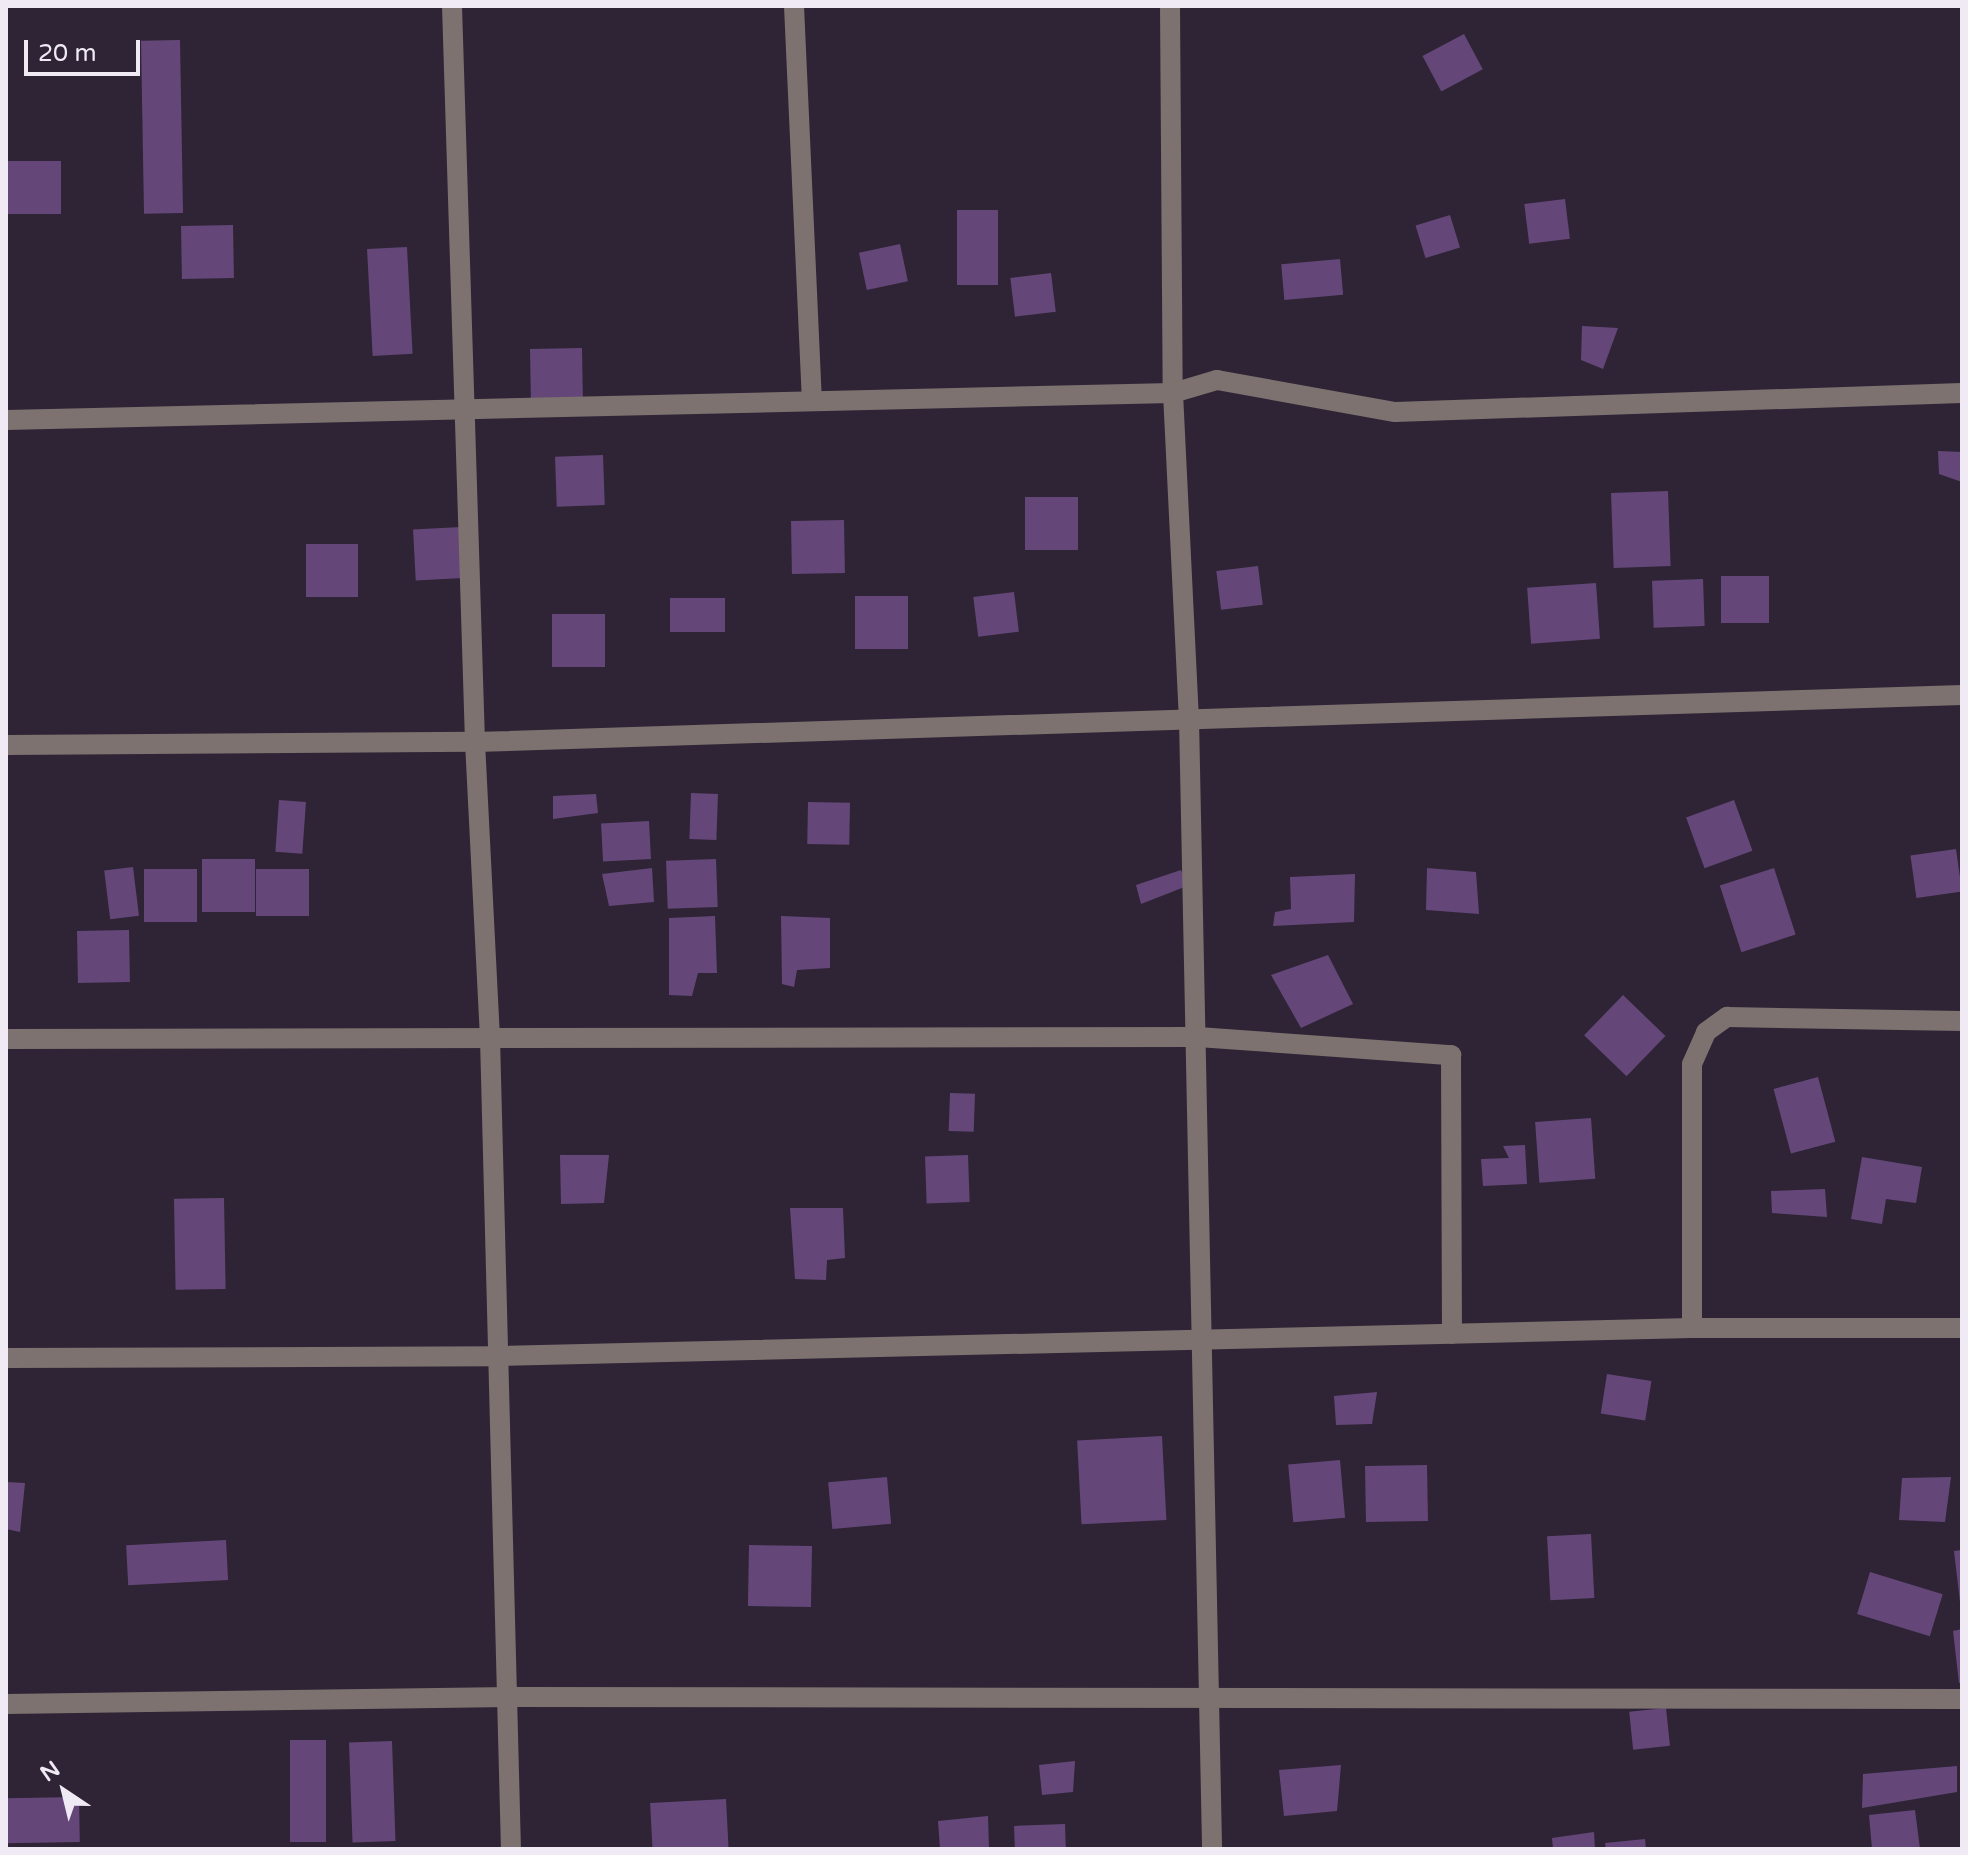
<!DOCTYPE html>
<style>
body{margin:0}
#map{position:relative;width:1968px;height:1855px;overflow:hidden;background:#2e2435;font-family:"Varela Round",sans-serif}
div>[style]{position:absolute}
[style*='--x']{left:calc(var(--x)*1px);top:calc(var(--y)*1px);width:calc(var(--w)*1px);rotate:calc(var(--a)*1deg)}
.building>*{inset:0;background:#644778;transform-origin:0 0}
.minor>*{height:20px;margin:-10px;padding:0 10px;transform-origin:10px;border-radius:10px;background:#7d726f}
span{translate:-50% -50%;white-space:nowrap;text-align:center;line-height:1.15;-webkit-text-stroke:6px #2e2435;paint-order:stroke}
.frame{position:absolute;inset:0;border:8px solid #f0eaf5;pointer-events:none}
.north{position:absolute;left:24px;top:1751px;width:80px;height:80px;-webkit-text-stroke:6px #2e2435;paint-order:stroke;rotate:325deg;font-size:22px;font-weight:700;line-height:32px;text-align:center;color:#f0eaf5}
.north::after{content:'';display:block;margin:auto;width:28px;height:36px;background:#f0eaf5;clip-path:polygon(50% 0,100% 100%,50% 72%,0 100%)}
.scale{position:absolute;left:24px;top:40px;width:116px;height:36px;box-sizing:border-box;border:4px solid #f0eaf5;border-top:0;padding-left:10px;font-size:24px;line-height:28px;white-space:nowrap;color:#f0eaf5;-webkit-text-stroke:6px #2e2435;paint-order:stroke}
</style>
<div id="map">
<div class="building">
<i style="left:1464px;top:34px;width:40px;height:47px;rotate:62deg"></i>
<i style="left:180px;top:40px;width:173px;height:39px;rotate:89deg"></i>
<i style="left:61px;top:161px;width:53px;height:53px;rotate:90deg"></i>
<i style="left:1565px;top:199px;width:40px;height:41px;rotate:83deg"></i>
<i style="left:957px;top:210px;width:41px;height:75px"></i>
<i style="left:1450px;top:215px;width:34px;height:36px;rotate:73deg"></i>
<i style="left:233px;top:225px;width:53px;height:52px;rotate:89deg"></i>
<i style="left:900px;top:244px;width:38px;height:42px;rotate:78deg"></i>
<i style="left:407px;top:247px;width:107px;height:40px;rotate:87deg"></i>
<i style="left:1340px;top:259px;width:36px;height:59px;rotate:85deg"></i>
<i style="left:1051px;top:273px;width:39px;height:41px;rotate:83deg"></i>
<i style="clip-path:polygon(1582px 326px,1618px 328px,1603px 369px,1581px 360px)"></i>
<i style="left:582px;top:348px;width:53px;height:52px;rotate:89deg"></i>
<i style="clip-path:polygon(1938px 451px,1962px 452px,1962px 482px,1939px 474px)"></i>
<i style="left:603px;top:455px;width:50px;height:48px;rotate:88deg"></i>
<i style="left:1668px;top:491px;width:75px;height:57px;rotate:88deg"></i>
<i style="left:1078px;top:497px;width:53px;height:53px;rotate:90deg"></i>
<i style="left:844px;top:520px;width:53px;height:53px;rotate:89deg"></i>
<i style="left:461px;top:527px;width:51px;height:48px;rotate:87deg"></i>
<i style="left:358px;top:544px;width:53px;height:52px;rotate:90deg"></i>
<i style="left:1258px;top:566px;width:39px;height:42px;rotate:83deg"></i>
<i style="left:1721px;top:576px;width:48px;height:47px"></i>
<i style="left:1703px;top:579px;width:47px;height:51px;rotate:88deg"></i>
<i style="left:1596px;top:583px;width:56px;height:69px;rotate:86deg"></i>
<i style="left:1014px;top:592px;width:40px;height:41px;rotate:83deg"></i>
<i style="left:855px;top:596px;width:53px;height:53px"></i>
<i style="left:670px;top:598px;width:55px;height:34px"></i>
<i style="left:605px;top:614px;width:53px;height:53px;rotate:90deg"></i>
<i style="left:691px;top:793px;width:27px;height:46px;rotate:2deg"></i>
<i style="clip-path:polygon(596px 794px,598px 813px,553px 819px,553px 796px)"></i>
<i style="left:279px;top:800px;width:27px;height:52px;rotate:4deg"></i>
<i style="left:1734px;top:800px;width:54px;height:51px;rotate:70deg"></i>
<i style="left:808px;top:802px;width:42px;height:42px;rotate:1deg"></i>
<i style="left:649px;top:821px;width:38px;height:48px;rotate:87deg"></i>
<i style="left:1956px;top:849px;width:43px;height:46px;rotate:82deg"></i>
<i style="left:202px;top:859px;width:53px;height:53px"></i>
<i style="left:716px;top:859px;width:48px;height:50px;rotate:88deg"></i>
<i style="left:133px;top:867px;width:49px;height:29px;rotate:83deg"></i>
<i style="clip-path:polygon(652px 868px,654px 902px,609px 906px,602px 874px)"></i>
<i style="clip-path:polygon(1427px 868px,1476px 872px,1479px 914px,1426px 910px)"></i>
<i style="left:1774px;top:868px;width:70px;height:57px;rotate:72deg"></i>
<i style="left:144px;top:869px;width:53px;height:53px"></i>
<i style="left:256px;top:869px;width:53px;height:47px"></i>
<i style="clip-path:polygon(1181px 870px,1187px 886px,1141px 904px,1136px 885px)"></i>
<i style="clip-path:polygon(1355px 874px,1354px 922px,1273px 926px,1275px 912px,1291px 909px,1290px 877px)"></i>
<i style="clip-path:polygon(715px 916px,717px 973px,698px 973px,692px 996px,669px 995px,669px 918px)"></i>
<i style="clip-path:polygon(781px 916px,830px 918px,830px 968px,797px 970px,794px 987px,782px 984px)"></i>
<i style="left:129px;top:930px;width:52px;height:52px;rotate:89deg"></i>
<i style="clip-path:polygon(1328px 955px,1353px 1004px,1301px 1028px,1271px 975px)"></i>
<i style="left:1623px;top:995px;width:59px;height:56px;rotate:44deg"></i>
<i style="left:1818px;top:1077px;width:67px;height:46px;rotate:75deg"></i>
<i style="left:950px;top:1093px;width:25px;height:38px;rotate:2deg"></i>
<i style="left:1591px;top:1118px;width:61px;height:56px;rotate:86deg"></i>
<i style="clip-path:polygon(1525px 1145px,1527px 1184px,1483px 1186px,1481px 1159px,1509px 1158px,1503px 1146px)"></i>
<i style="clip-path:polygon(560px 1155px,609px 1155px,604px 1203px,561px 1204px)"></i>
<i style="left:968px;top:1155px;width:47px;height:43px;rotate:88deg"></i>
<i style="clip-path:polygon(1862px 1157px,1922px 1167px,1916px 1203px,1886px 1199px,1882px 1224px,1851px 1219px)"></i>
<i style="clip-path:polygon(1825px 1189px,1827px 1217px,1772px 1213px,1771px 1191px)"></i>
<i style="left:224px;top:1198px;width:91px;height:50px;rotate:89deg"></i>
<i style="clip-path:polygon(790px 1208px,843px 1208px,845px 1258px,827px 1260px,826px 1280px,795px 1279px)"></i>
<i style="left:1607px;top:1374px;width:45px;height:40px;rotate:9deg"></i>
<i style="clip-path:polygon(1377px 1392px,1372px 1424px,1336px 1425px,1334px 1396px)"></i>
<i style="left:1162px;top:1436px;width:84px;height:85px;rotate:87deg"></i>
<i style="left:1340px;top:1460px;width:58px;height:52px;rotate:85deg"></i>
<i style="left:1427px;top:1465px;width:56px;height:62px;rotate:89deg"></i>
<i style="left:887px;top:1477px;width:47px;height:59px;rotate:85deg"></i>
<i style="clip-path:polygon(1951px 1477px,1945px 1522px,1899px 1520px,1902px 1478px)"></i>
<i style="clip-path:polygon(6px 1482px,25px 1483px,20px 1532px,6px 1529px)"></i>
<i style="left:1591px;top:1534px;width:64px;height:44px;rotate:87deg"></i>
<i style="left:226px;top:1540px;width:40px;height:100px;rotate:87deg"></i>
<i style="left:749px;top:1545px;width:63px;height:61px;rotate:1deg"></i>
<i style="clip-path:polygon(1962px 1550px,1962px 1602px,1960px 1602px,1954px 1551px)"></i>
<i style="left:1870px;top:1572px;width:76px;height:44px;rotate:17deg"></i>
<i style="clip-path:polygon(1962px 1629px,1962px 1683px,1959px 1683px,1953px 1631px)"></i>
<i style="left:1666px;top:1708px;width:38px;height:37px;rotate:84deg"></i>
<i style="left:290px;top:1740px;width:36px;height:102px"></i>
<i style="left:392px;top:1741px;width:100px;height:43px;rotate:88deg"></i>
<i style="clip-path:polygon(1075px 1761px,1073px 1792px,1042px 1795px,1039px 1765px)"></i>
<i style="clip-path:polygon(1341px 1765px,1337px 1811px,1284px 1816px,1279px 1770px)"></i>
<i style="clip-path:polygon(1957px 1766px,1957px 1792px,1862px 1808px,1863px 1774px)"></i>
<i style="left:79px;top:1797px;width:45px;height:73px;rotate:89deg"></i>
<i style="left:726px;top:1799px;width:50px;height:76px;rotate:87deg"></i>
<i style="clip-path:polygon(1915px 1810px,1920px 1849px,1872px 1849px,1869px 1815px)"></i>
<i style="clip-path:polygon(988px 1816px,989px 1849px,940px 1849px,938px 1821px)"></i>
<i style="left:1065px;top:1824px;width:25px;height:51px;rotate:88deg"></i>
<i style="clip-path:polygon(1594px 1832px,1595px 1849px,1553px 1849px,1552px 1838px)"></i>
<i style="clip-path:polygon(1645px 1839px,1646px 1849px,1606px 1849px,1605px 1843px)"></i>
</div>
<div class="minor">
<i style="--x:452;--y:6;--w:736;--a:88.21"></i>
<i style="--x:475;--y:742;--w:296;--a:87.1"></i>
<i style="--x:490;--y:1038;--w:811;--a:88.52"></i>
<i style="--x:794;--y:6;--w:395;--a:87.4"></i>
<i style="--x:1170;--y:6;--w:387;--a:89.6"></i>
<i style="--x:1173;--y:393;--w:326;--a:87.2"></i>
<i style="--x:1189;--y:719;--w:1130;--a:88.83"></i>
<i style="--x:6;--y:420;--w:1167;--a:-1.33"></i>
<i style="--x:1173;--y:393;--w:46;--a:-16.5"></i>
<i style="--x:1217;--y:380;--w:181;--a:10.2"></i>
<i style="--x:1395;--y:412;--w:567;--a:-1.92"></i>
<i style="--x:6;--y:745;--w:469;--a:-0.4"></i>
<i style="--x:475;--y:742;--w:1488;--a:-1.81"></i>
<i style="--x:6;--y:1039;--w:1192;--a:-0.1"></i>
<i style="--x:1198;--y:1037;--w:254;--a:4.1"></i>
<i style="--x:1451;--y:1055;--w:279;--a:89.8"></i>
<i style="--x:1692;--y:1328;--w:264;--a:-90"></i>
<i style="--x:1692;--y:1064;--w:35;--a:-66"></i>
<i style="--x:1706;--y:1032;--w:26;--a:-36"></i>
<i style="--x:1727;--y:1017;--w:235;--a:1"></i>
<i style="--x:6;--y:1358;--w:493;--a:-0.2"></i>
<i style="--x:499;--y:1356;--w:1193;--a:-1.34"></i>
<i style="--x:1692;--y:1328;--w:270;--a:0"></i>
<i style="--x:6;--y:1704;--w:504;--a:-0.8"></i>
<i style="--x:510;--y:1697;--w:1452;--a:0.08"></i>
</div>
<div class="frame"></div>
<div class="north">N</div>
<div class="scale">20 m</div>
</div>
